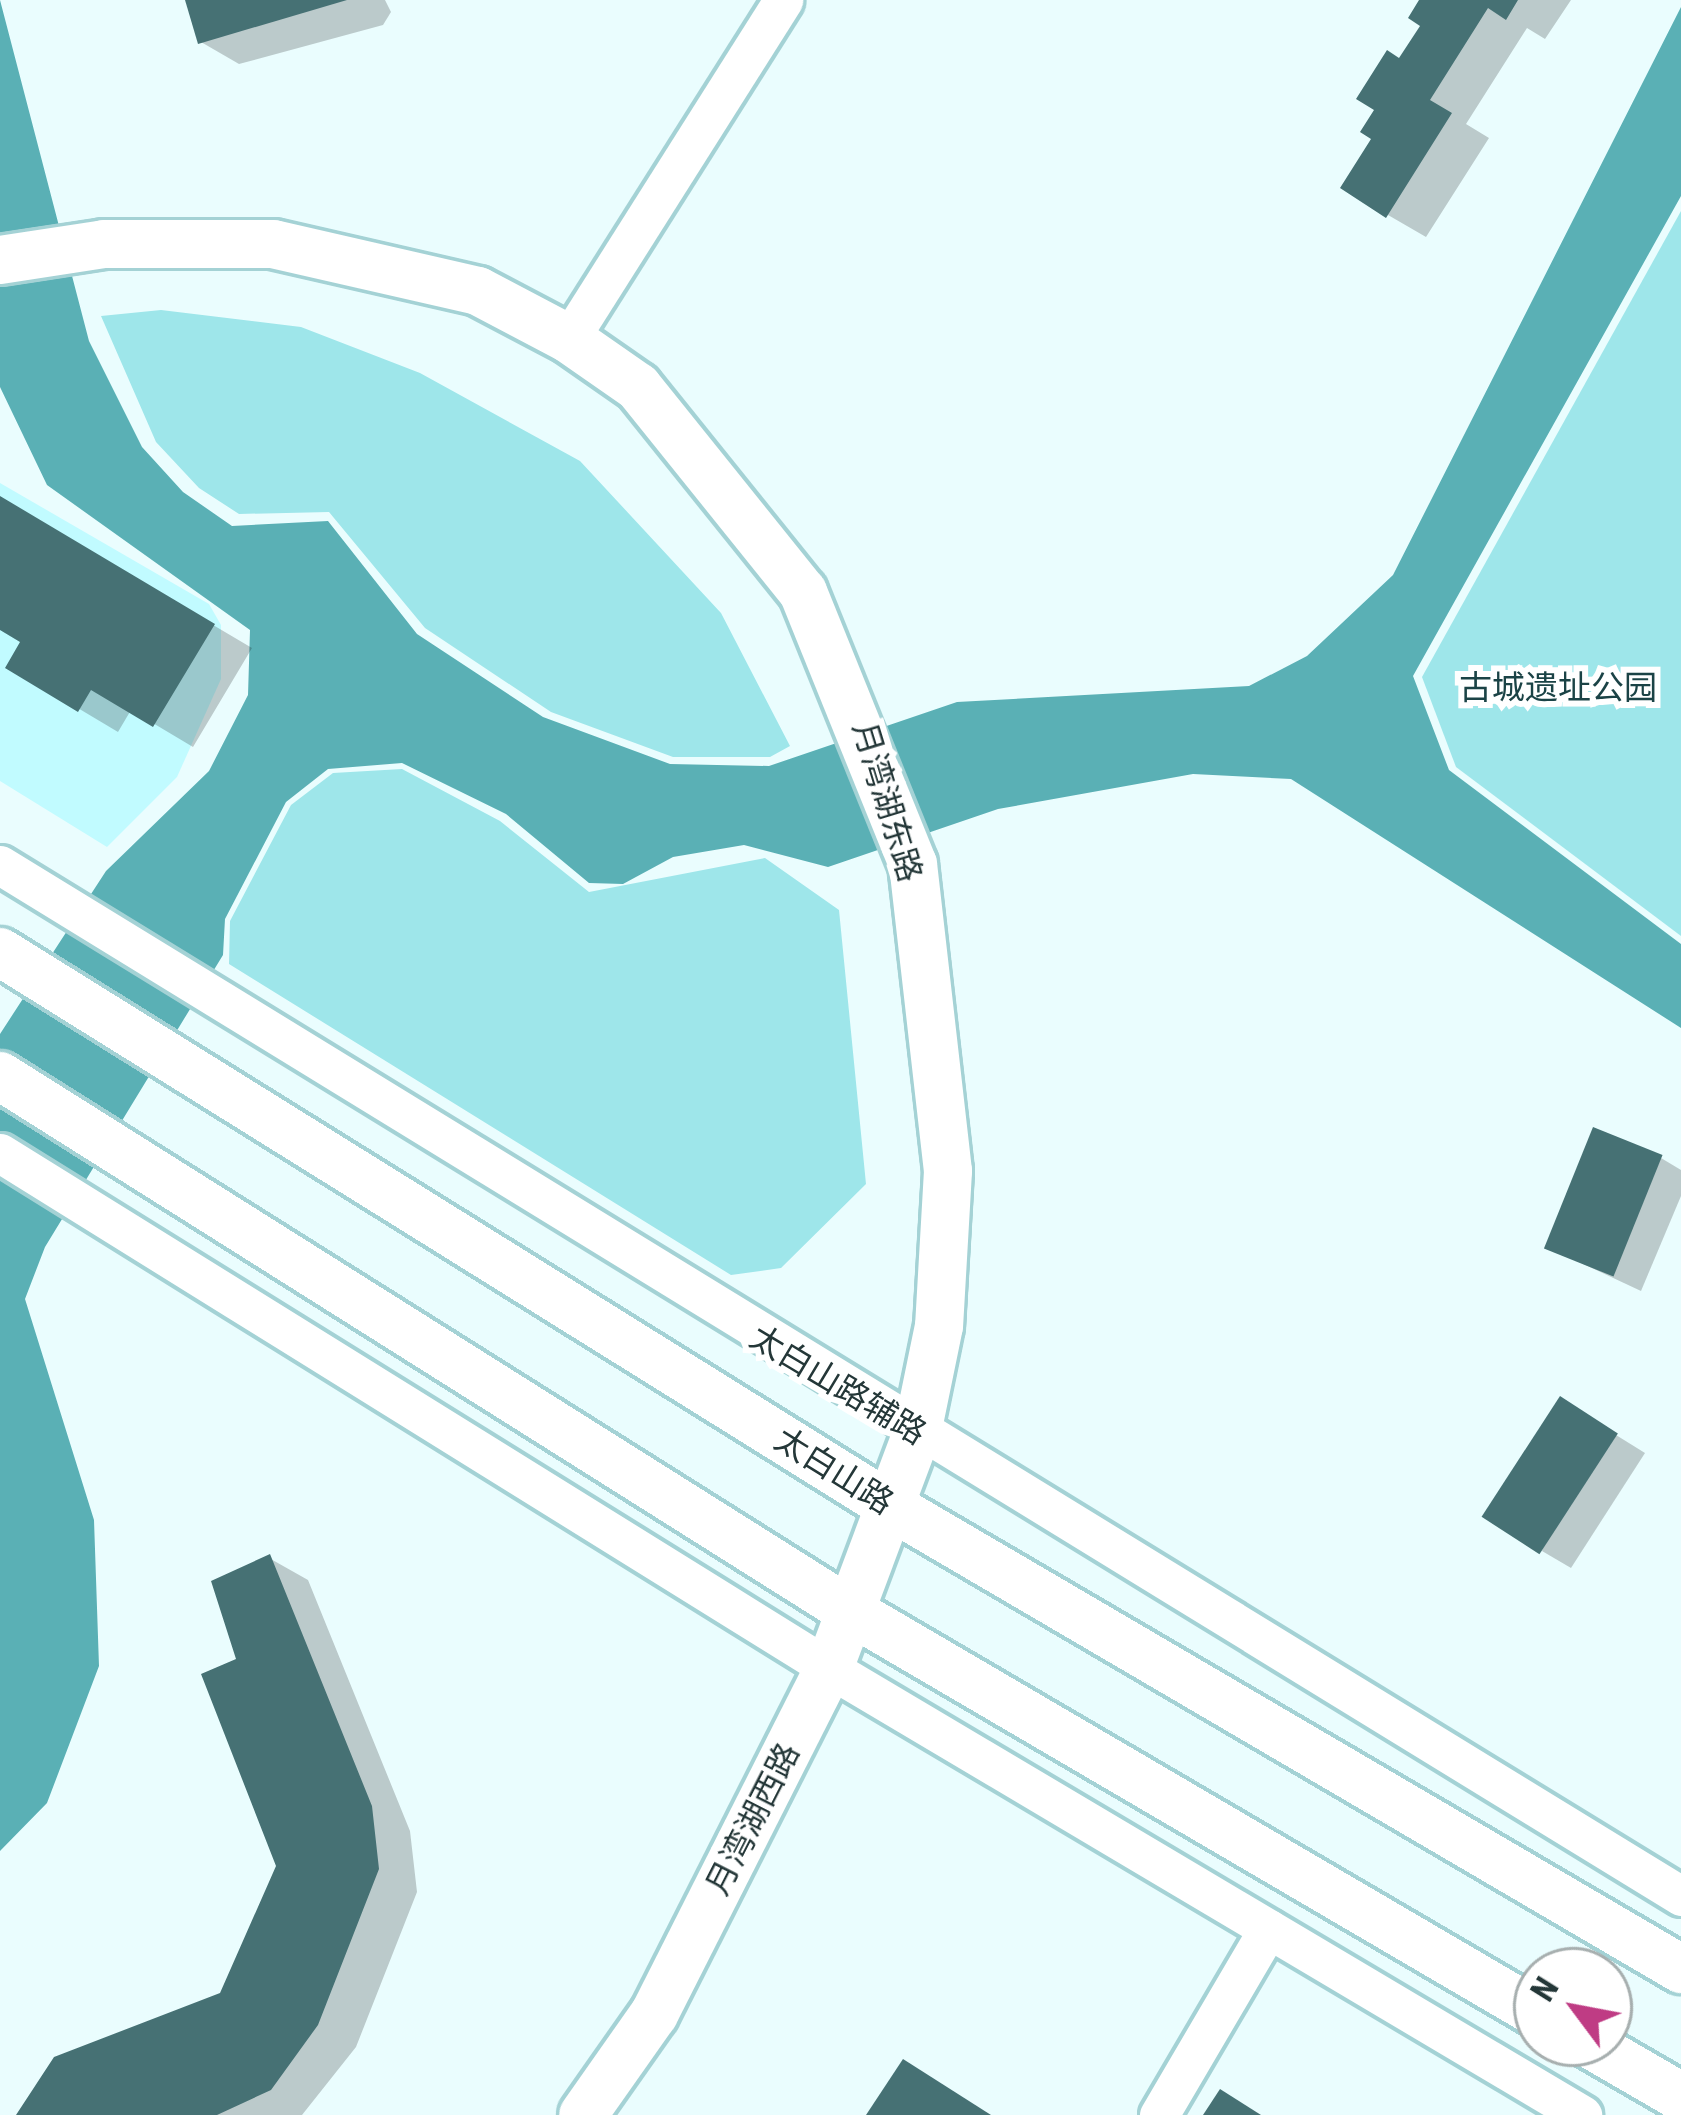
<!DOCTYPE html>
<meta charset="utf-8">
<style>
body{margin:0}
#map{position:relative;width:1681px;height:2115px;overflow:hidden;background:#eafdfe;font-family:"Roboto Condensed","Noto Sans SC",sans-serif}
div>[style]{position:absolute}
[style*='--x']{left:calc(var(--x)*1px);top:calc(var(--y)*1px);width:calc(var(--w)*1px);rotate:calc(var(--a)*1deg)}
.built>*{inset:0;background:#c1fbff}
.green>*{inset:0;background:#9ee6ea}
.water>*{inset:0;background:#5ab0b5}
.shadow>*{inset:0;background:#0003}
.building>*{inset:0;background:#467174;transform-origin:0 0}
.roads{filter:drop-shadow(3px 0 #a4d2d5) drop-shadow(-3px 0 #a4d2d5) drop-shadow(0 3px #a4d2d5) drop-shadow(0 -3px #a4d2d5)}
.minor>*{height:39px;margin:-19.5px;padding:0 19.5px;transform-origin:19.5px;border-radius:19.5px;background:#fff}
.major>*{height:48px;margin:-24px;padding:0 24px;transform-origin:24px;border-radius:24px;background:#fff}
span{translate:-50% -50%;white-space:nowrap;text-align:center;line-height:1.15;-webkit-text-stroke:12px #fff;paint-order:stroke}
.park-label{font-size:33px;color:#1b4346}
.street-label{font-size:33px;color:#243738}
.north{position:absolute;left:1513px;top:1947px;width:120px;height:120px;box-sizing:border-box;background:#fff;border:3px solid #a7afaf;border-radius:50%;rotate:302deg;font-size:33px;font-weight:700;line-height:48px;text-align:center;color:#243738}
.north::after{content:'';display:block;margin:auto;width:42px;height:54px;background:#bf3c84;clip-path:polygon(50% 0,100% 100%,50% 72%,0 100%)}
</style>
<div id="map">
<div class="built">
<i style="clip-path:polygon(0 483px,209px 604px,221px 625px,221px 679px,177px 777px,107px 847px,0 781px)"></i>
</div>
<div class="green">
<i style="clip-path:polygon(1681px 211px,1681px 936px,1456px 767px,1422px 677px)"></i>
<i style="clip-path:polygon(161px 310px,301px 327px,420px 373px,580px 461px,721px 613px,790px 746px,770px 757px,673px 757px,551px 712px,425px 628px,329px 512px,239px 514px,199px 488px,156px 442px,101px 316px)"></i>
<i style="clip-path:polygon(402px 769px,500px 821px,589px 892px,765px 858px,839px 910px,866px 1184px,781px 1268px,731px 1275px,229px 964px,230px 921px,291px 805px,333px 773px)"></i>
</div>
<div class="water">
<i style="clip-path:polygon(0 0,89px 341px,142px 447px,183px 492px,232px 526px,328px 521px,417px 634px,543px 717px,670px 764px,769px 766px,957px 702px,1249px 686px,1307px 656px,1393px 575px,1681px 7px,1681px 196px,1413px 676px,1449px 770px,1681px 944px,1681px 1028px,1291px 779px,1193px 774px,998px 809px,828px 867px,744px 845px,673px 857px,623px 884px,589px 883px,506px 814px,402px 763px,328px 769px,286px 802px,225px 919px,223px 955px,45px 1247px,25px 1299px,94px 1520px,99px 1666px,47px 1803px,0 1851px,0 1034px,106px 871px,209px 771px,248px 695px,250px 630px,47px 485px,0 387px)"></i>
</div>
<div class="shadow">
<i style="clip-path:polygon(188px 0,385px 0,391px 12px,383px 25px,239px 64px,201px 42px)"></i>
<i style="clip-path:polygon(1423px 0,1571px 0,1545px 39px,1527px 28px,1466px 124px,1489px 138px,1426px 237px,1388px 215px,1401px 61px,1425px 25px)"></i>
<i style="clip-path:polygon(0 499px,252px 648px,193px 747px,131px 710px,118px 732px,9px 667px,24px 641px,0 627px)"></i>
<i style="clip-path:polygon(1661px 1158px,1681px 1170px,1681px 1196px,1641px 1291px,1547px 1247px)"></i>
<i style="clip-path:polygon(1587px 1417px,1645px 1453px,1571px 1568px,1542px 1551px)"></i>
<i style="clip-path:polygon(269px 1558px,308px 1580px,410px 1831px,417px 1892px,356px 2047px,302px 2115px,25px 2115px,222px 1995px,279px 1866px,240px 1661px)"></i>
</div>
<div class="building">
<i style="clip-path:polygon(185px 0,347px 0,198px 44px)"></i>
<i style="clip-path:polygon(1419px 0,1518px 0,1506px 20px,1488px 8px,1430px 100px,1452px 113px,1386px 218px,1340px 188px,1371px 139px,1360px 132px,1374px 110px,1356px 99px,1387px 50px,1399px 58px,1420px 26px,1408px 18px)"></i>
<i style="clip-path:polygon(0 496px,215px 624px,153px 727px,91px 690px,78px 712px,5px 668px,20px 642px,0 630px)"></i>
<i style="left:1593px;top:1127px;width:75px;height:131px;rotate:22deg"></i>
<i style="left:1560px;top:1396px;width:69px;height:144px;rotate:33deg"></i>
<i style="clip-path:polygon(270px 1554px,372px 1806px,379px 1869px,318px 2025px,271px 2090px,217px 2115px,16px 2115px,54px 2057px,220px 1993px,276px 1866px,201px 1674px,236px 1659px,211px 1581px)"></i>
<i style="clip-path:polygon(903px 2059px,991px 2115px,866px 2115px)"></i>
<i style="clip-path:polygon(1220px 2089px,1261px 2115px,1203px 2115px)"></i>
</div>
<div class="roads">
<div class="minor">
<i style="--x:569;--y:339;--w:401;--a:-57.7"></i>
<i style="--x:0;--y:865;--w:1972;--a:31.52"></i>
<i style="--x:0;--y:1153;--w:976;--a:31.85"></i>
<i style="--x:829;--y:1668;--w:876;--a:30.69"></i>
<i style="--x:1159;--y:2115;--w:216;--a:-59.6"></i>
</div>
<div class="major">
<i style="--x:0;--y:260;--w:105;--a:-8.7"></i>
<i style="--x:104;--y:244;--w:169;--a:0"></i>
<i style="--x:273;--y:244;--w:210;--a:12.9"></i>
<i style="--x:478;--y:291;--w:103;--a:27.8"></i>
<i style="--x:569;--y:339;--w:84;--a:34.8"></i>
<i style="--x:638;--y:387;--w:263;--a:51.2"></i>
<i style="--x:803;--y:592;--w:293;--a:68"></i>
<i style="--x:913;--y:864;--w:309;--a:83.5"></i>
<i style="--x:948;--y:1171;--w:155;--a:93.3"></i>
<i style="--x:939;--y:1326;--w:109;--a:101.6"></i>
<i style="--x:917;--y:1433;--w:251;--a:110.5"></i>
<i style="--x:829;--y:1668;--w:388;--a:116.8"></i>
<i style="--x:654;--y:2014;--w:123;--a:125.1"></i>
<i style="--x:0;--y:952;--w:1048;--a:31.9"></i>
<i style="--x:890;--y:1506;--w:917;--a:30.34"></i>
<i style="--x:0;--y:1076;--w:1004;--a:32.19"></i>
<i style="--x:850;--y:1611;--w:796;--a:30.33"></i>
<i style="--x:1588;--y:2043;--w:108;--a:30.1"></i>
</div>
</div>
<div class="park-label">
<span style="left:1558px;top:688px">古城遗址公园</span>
</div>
<div class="street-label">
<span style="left:887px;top:802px;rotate:73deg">月湾湖东路</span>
<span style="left:838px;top:1385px;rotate:31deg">太白山路辅路</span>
<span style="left:834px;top:1471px;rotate:32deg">太白山路</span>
<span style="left:753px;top:1819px;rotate:-63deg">月湾湖西路</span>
</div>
<div class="north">N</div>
</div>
